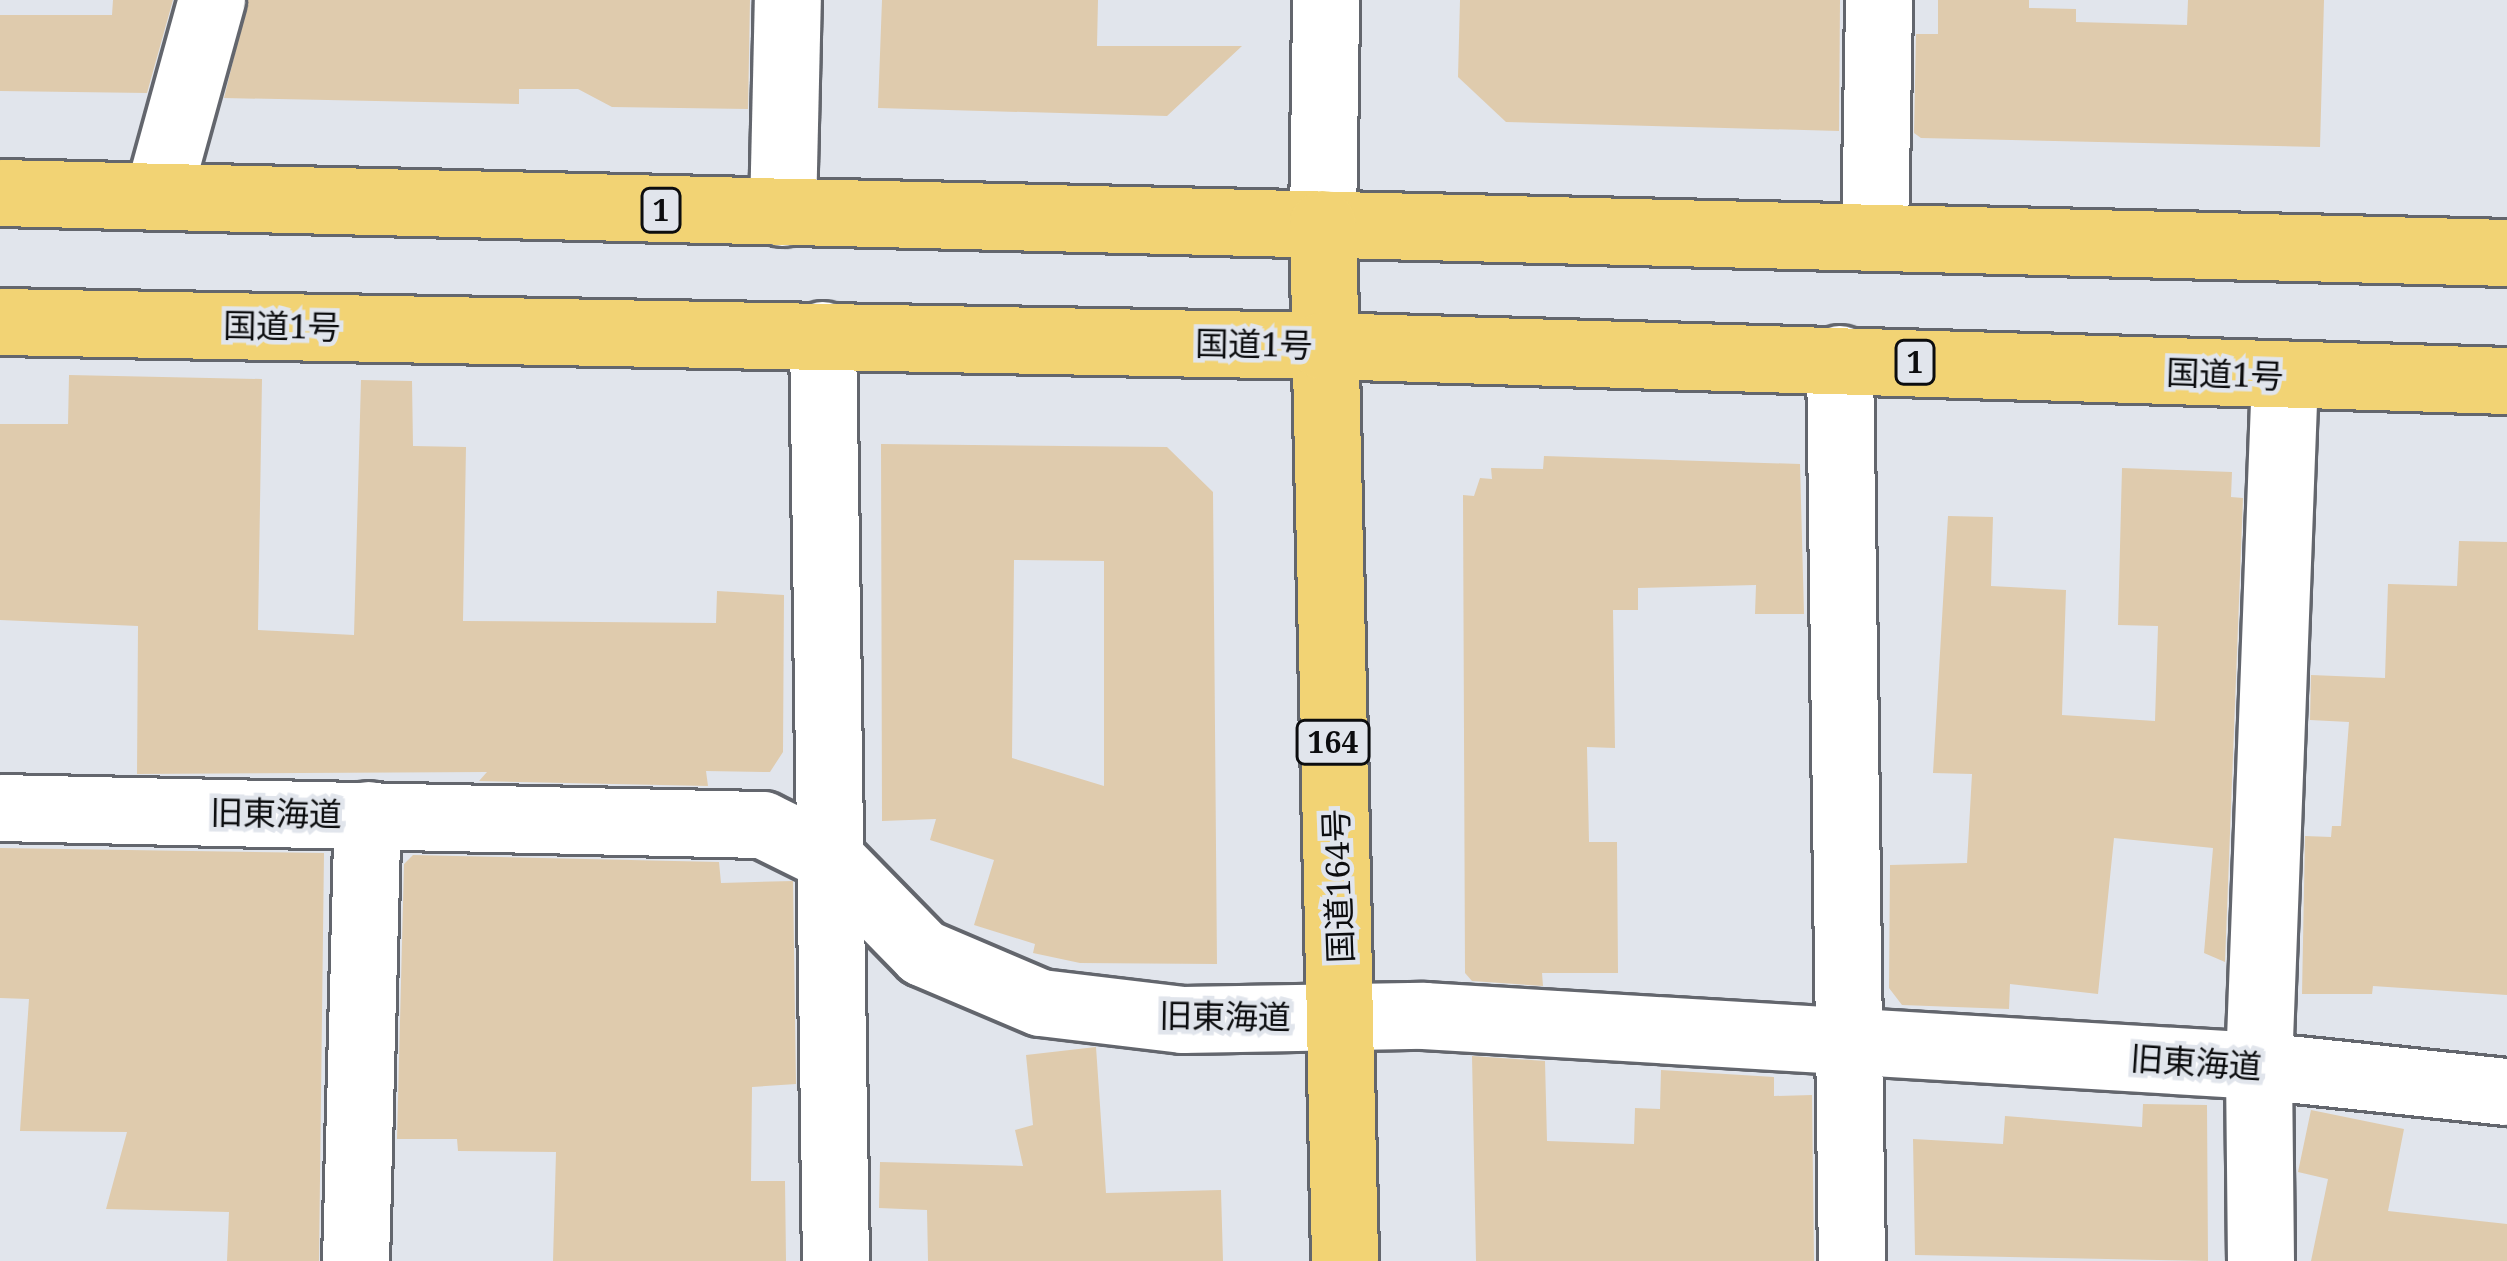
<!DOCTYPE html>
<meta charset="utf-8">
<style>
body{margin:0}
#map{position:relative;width:2507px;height:1261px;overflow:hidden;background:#e1e5ec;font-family:"Noto Serif","Noto Sans JP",serif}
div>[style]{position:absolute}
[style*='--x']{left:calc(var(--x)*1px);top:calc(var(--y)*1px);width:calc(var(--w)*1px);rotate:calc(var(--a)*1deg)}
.building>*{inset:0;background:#dfcbad}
.roads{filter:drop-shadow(3px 0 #63666d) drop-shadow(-3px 0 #63666d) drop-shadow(0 3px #63666d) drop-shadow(0 -3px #63666d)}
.minor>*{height:66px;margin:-33px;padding:0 33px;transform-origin:33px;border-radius:33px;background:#fff}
.highway>*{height:66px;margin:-33px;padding:0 33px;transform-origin:33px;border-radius:33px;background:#f2d374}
span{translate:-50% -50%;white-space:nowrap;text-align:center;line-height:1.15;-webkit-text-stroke:9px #e1e5ec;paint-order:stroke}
.shield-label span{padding:3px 9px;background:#e1e5ec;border:3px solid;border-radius:9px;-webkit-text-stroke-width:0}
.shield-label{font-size:30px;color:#0c0d0f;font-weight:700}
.street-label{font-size:33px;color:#0c0d0f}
</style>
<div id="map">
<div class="building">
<i style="clip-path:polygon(113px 0,173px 0,147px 93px,0 91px,0 15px,112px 15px)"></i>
<i style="clip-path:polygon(248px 0,750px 0,748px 109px,612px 107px,578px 89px,519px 89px,519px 104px,224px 98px)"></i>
<i style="clip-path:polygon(882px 0,1098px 0,1097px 46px,1242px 46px,1167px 116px,878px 108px)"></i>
<i style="clip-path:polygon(1460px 0,1840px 0,1839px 131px,1506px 122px,1458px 77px)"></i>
<i style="clip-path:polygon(1938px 0,2029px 0,2029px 8px,2076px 9px,2076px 22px,2187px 25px,2188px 0,2324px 0,2320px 147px,1921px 138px,1914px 133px,1916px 34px,1938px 34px)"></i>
<i style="clip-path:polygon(69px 375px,262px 379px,258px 630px,354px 635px,361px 380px,412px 381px,413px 446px,466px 447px,463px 621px,716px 623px,717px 591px,784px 595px,783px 752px,770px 772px,706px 771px,708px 786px,479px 781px,487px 772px,137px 774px,138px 626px,0 620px,0 424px,68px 424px)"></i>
<i style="clip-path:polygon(evenodd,881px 444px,1167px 447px,1213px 492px,1217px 964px,1080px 963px,1033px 953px,1035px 944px,974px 925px,994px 860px,930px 840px,936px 819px,882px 821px,881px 444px,1014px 560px,1104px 561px,1104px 786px,1012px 758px,1014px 560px)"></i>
<i style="clip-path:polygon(1544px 456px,1800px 464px,1804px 614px,1755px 614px,1756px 585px,1638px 588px,1638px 610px,1613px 610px,1615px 748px,1587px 747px,1589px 842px,1617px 842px,1618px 973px,1542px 973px,1543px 986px,1472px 981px,1465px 973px,1463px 495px,1474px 496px,1480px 478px,1492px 479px,1491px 468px,1543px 469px)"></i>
<i style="clip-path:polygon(2122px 468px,2232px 472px,2231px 497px,2243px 498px,2225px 962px,2204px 953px,2213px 848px,2114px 838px,2098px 994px,2010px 984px,2009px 1009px,1902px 1005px,1889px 988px,1890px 865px,1967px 863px,1972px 774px,1933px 773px,1948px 516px,1993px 517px,1991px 586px,2066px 590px,2062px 715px,2155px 721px,2158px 626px,2118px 625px)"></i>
<i style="clip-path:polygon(2459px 541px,2507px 542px,2507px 995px,2373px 986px,2372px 994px,2302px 994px,2305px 836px,2331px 837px,2332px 826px,2341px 826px,2349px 722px,2310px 720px,2311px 675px,2385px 678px,2388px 584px,2457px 586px)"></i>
<i style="clip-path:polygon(0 848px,324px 853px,319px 1261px,227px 1261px,229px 1212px,106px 1209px,127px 1132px,20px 1131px,29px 999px,0 998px)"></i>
<i style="clip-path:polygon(413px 855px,719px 862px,721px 883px,793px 881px,796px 1084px,752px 1087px,751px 1181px,785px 1181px,786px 1261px,553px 1261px,556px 1152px,458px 1151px,457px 1139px,397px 1139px,404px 864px)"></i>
<i style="clip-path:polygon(1096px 1047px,1106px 1193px,1221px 1190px,1223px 1261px,928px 1261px,927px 1210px,879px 1208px,880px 1162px,1023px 1166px,1015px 1130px,1033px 1125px,1026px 1055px)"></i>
<i style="clip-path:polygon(1472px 1056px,1545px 1061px,1547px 1141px,1634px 1144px,1635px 1108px,1660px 1109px,1661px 1070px,1774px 1077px,1774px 1096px,1812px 1095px,1814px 1261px,1476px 1261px)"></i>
<i style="clip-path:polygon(2143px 1104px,2207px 1105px,2208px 1261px,1915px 1255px,1913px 1139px,2003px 1144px,2005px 1116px,2142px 1127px)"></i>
<i style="clip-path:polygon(2311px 1110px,2404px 1129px,2388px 1211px,2507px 1224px,2507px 1261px,2311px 1261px,2328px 1179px,2298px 1172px)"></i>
</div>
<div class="roads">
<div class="minor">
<i style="--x:158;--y:196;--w:203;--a:-74.6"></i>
<i style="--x:783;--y:213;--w:213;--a:-88.7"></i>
<i style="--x:1323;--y:224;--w:224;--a:-89.2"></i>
<i style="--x:1875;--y:234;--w:234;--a:-89"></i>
<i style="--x:823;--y:335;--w:926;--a:89.2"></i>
<i style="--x:1840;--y:359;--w:902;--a:89.24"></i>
<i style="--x:0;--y:808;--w:763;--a:1.28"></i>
<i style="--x:763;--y:825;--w:75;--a:26.2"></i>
<i style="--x:830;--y:858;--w:133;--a:45.6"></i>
<i style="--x:923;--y:953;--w:128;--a:23"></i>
<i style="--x:1041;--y:1003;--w:143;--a:6.8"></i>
<i style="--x:1183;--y:1020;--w:241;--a:-1"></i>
<i style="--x:1424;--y:1016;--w:836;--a:3.43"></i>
<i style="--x:2259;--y:1066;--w:249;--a:6"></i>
<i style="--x:356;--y:1261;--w:446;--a:-88.5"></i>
<i style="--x:2261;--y:1261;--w:195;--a:-90.6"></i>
<i style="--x:2259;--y:1066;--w:690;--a:-87.84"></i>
</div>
<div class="highway">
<i style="--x:0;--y:193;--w:2508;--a:1.37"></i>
<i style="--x:1323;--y:224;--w:1037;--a:88.78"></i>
<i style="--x:0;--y:322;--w:1322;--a:1.04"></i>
<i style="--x:1322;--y:346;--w:1186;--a:1.69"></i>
</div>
</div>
<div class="shield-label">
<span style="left:661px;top:210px">1</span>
<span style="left:1915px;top:362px">1</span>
<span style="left:1333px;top:742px">164</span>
</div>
<div class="street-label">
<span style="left:282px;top:326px;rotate:1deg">国道1号</span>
<span style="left:1254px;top:344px;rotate:1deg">国道1号</span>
<span style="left:2225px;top:374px;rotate:2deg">国道1号</span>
<span style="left:276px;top:813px;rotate:1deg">旧東海道</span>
<span style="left:1338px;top:886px;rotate:-92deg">国道164号</span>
<span style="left:1225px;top:1016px;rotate:1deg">旧東海道</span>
<span style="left:2196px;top:1062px;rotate:4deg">旧東海道</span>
</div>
</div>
